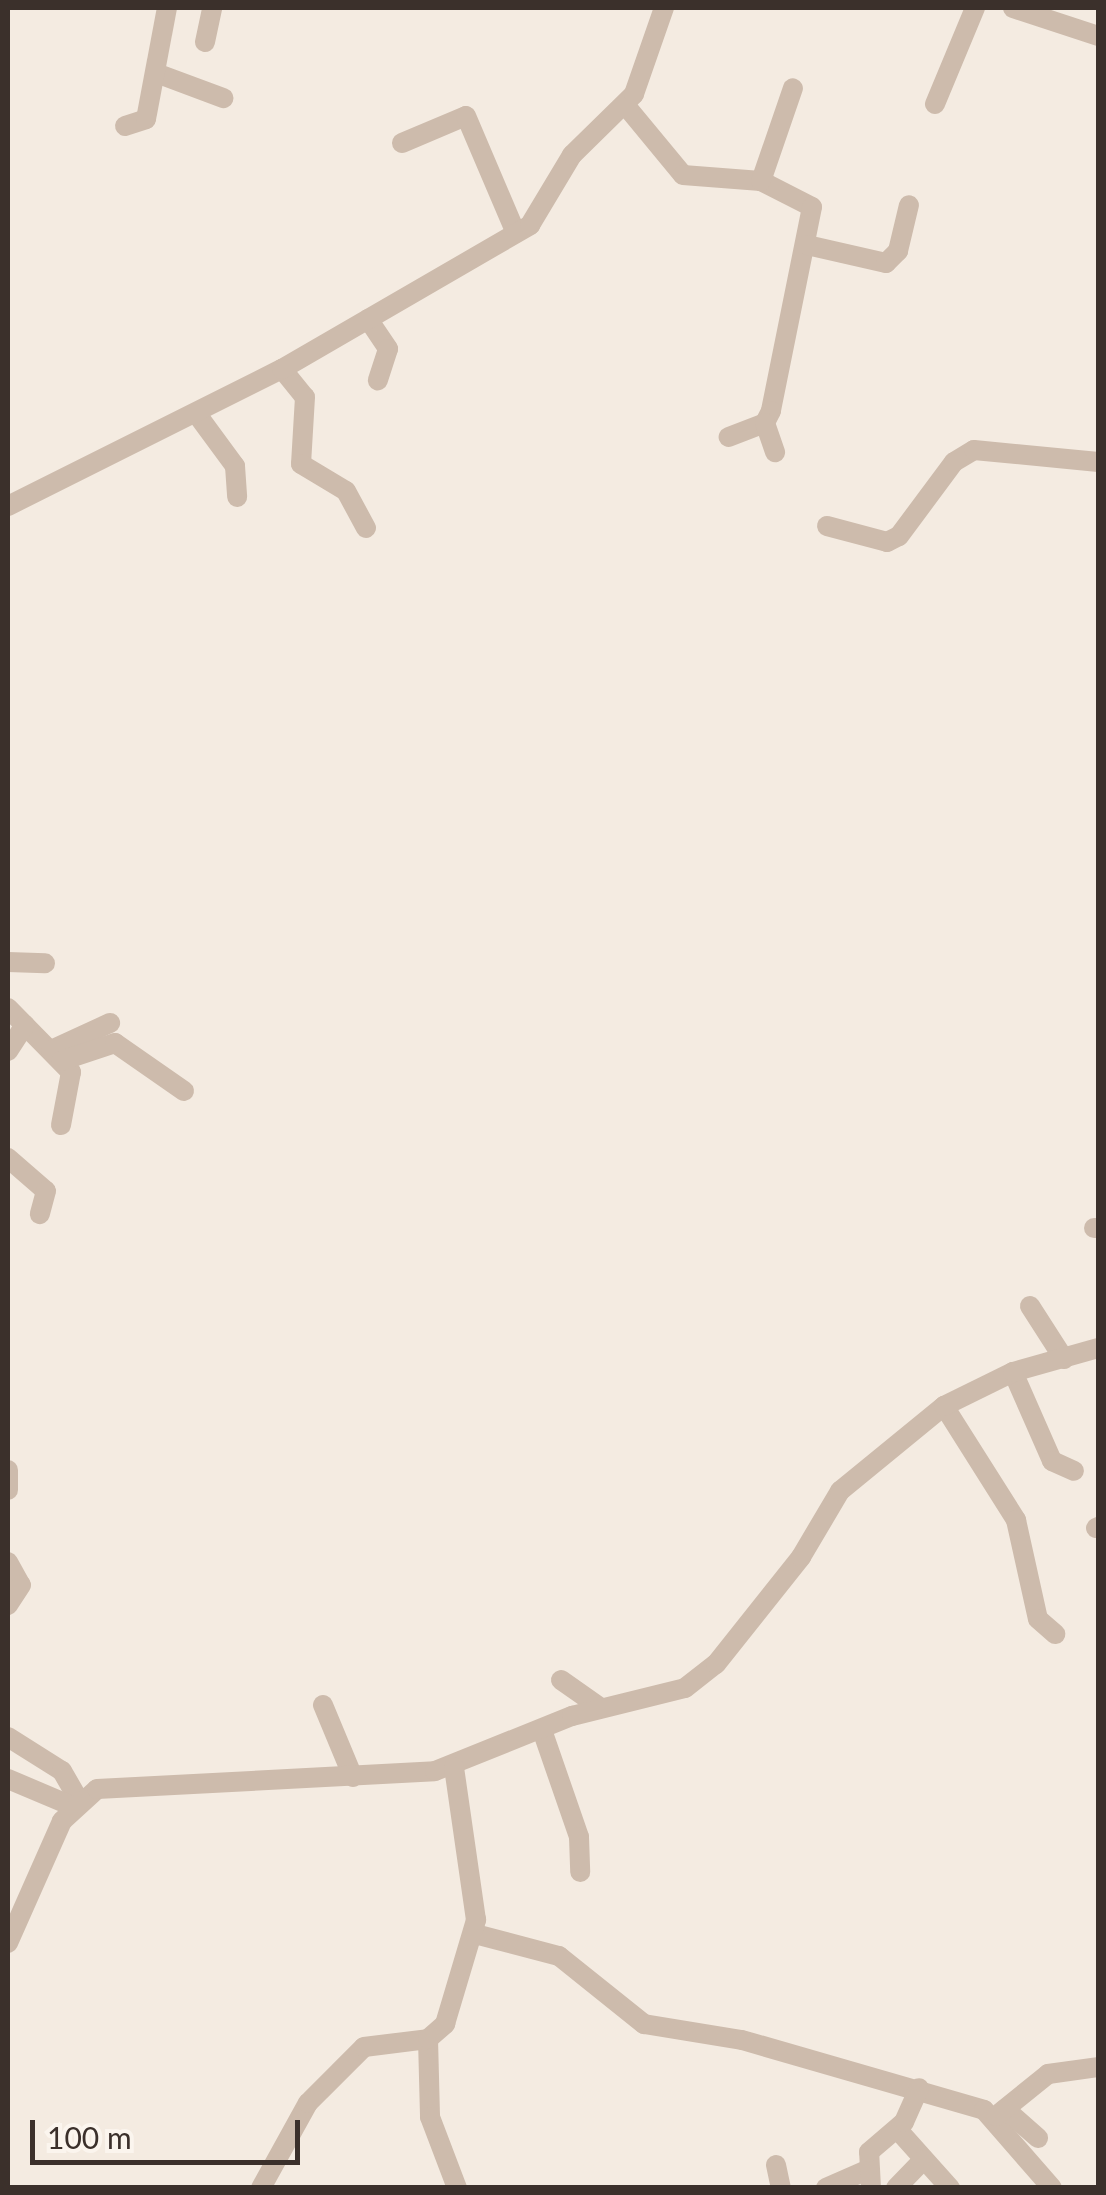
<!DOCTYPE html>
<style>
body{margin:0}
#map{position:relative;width:1106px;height:2195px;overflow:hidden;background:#f4ebe1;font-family:Lato,sans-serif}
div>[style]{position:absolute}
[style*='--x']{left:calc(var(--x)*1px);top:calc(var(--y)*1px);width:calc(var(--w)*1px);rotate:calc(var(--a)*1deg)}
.minor>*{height:20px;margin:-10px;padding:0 10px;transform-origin:10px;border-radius:10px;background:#cdbbac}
span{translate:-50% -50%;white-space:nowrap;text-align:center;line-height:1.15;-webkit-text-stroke:9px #fbf5ee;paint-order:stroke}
.frame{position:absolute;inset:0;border:10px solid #3b302b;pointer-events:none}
.scale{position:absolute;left:30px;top:2120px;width:270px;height:45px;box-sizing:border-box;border:5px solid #3b302b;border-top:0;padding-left:12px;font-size:30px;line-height:35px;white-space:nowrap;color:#3b302b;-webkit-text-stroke:8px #fbf5ee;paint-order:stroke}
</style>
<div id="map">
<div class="minor">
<i style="--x:1013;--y:8;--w:89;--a:18.2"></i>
<i style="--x:205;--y:42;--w:35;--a:-78"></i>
<i style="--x:156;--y:73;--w:72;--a:20.5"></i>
<i style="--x:935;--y:104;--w:104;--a:-67.4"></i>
<i style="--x:626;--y:106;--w:89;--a:50.4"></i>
<i style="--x:683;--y:175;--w:78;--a:4.4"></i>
<i style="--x:761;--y:181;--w:57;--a:27"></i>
<i style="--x:812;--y:207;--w:208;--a:101.4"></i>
<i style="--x:771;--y:411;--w:13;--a:117"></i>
<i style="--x:765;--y:423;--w:39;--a:159"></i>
<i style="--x:125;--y:126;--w:22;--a:-18"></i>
<i style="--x:146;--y:119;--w:113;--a:-79.3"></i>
<i style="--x:402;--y:143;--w:69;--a:-22.9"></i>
<i style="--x:466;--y:116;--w:127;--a:66.9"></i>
<i style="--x:761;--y:181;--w:98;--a:-71"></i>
<i style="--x:807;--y:245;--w:81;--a:12.8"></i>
<i style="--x:886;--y:263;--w:17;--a:-45"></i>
<i style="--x:898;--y:251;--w:47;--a:-76.6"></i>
<i style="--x:368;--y:319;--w:36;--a:56"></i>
<i style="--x:388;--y:349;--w:33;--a:108"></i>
<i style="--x:282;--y:369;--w:36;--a:51"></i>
<i style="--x:305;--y:397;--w:67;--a:93.4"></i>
<i style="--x:301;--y:464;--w:52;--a:31"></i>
<i style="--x:346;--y:491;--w:42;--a:61.6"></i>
<i style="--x:196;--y:413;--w:66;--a:53.7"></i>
<i style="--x:235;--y:466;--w:31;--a:86"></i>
<i style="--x:765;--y:423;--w:31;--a:71"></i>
<i style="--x:8;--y:506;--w:306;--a:-26.6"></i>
<i style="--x:282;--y:369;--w:287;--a:-30.1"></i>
<i style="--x:530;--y:225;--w:82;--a:-59"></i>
<i style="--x:572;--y:155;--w:87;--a:-44.5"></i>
<i style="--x:634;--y:94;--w:91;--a:-70.8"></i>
<i style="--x:827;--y:526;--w:62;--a:14.9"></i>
<i style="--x:887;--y:542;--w:13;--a:-27"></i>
<i style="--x:899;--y:536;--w:92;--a:-53.4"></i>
<i style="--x:954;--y:462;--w:23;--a:-31"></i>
<i style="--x:974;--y:450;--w:125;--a:5.5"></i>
<i style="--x:8;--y:962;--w:37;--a:2"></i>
<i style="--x:8;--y:1008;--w:90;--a:45.5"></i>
<i style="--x:71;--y:1072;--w:54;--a:100.7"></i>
<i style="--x:51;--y:1050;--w:65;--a:-24.6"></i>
<i style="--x:8;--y:1051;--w:31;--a:-57"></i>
<i style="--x:61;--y:1061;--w:57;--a:-18.4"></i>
<i style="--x:115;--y:1043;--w:84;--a:34.8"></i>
<i style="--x:8;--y:1158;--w:50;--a:41"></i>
<i style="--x:46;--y:1191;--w:24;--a:105"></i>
<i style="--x:1094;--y:1228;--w:4;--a:0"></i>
<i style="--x:1030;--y:1306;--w:63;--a:57.3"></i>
<i style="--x:1013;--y:1372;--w:97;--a:66.3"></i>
<i style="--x:1052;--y:1461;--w:24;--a:24"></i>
<i style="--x:944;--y:1406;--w:135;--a:57.7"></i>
<i style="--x:1016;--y:1520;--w:101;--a:77.5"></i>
<i style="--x:1038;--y:1619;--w:23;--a:41"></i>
<i style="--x:8;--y:1470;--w:20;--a:90"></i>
<i style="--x:1096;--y:1528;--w:2;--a:-27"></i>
<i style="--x:8;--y:1562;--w:26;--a:61"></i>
<i style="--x:21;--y:1585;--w:24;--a:123"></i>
<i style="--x:561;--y:1680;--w:49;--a:35"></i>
<i style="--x:323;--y:1705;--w:78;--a:67.4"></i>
<i style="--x:542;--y:1730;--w:113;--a:70.9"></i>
<i style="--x:579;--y:1837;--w:35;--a:88"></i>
<i style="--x:8;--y:1737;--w:64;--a:32.2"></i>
<i style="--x:62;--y:1771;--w:34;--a:60"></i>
<i style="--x:8;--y:1779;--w:69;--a:22.9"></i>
<i style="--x:475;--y:1934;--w:87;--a:14.7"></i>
<i style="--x:559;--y:1956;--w:109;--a:38.7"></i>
<i style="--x:644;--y:2024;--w:99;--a:9.3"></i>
<i style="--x:742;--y:2040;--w:252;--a:16.1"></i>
<i style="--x:984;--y:2110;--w:103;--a:48.9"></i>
<i style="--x:8;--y:1943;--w:133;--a:-66.1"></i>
<i style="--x:62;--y:1821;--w:47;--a:-42.4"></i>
<i style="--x:97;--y:1789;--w:338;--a:-3"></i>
<i style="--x:435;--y:1771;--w:148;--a:-21.9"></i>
<i style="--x:572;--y:1716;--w:116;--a:-13.9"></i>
<i style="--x:685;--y:1688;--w:39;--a:-38"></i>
<i style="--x:716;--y:1664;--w:137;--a:-51.5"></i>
<i style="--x:801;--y:1557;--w:77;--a:-59.4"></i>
<i style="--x:840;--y:1491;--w:134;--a:-39.3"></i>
<i style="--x:944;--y:1406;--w:77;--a:-26.2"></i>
<i style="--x:1013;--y:1372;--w:88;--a:-15.8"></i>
<i style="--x:428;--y:2039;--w:78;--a:88.5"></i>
<i style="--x:430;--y:2117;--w:76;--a:69.2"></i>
<i style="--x:1005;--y:2109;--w:44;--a:41.3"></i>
<i style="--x:996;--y:2116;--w:67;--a:-38.9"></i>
<i style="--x:1048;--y:2074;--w:50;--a:-8"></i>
<i style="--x:898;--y:2130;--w:78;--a:48.1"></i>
<i style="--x:776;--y:2165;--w:24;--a:78"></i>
<i style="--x:261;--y:2188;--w:97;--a:-61.1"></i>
<i style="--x:308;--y:2103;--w:79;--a:-45"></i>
<i style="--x:364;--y:2047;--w:64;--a:-7.1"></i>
<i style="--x:428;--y:2039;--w:23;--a:-41"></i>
<i style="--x:445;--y:2024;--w:109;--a:-73.4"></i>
<i style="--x:476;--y:1920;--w:154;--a:-98.2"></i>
<i style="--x:826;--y:2188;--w:43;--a:-23.6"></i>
<i style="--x:871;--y:2188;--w:36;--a:-93"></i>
<i style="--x:869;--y:2152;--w:46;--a:-40.6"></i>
<i style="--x:904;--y:2122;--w:37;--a:-66"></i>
<i style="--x:896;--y:2188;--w:39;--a:-46"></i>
</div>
<div class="frame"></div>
<div class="scale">100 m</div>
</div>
